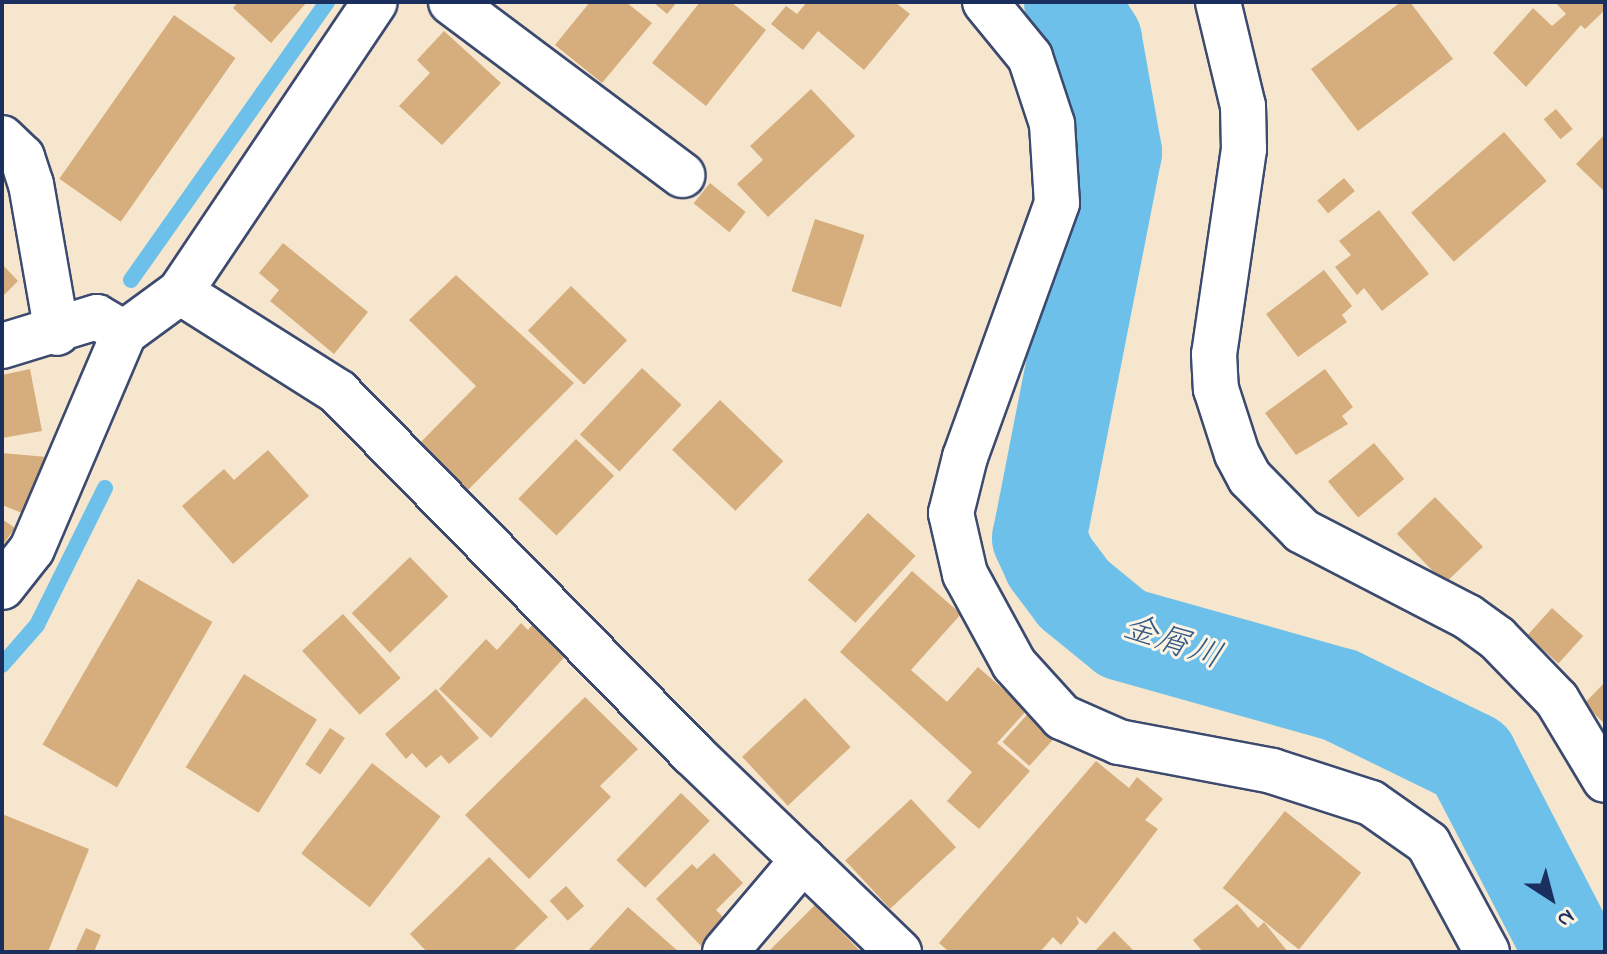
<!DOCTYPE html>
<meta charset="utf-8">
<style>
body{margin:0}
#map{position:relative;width:1607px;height:954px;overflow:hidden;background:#f6e6ce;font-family:"Indie Flower","Klee One",sans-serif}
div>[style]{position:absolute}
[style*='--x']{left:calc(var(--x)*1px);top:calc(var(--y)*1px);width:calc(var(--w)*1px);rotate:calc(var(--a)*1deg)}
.stream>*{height:16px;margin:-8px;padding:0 8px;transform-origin:8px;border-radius:8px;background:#6dc0e9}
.river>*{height:94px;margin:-47px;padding:0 47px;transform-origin:47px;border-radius:47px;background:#6dc0e9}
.building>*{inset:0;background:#d6ae7d;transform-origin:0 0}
.roads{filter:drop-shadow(2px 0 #3c4a6f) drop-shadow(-2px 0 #3c4a6f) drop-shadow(0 2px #3c4a6f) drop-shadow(0 -2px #3c4a6f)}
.minor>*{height:44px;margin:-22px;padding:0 22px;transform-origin:22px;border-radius:22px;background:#fff}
span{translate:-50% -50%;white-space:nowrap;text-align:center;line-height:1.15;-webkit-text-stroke:6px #fcf5e5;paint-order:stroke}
.water-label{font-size:34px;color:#345a88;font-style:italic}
.frame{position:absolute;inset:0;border:4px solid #1b2f5e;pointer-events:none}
.north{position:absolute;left:1511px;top:858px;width:80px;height:80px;-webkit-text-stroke:6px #fcf5e5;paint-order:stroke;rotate:144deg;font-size:22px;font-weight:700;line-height:32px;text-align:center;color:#1b2f5e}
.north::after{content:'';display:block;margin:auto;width:28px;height:36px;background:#1b2f5e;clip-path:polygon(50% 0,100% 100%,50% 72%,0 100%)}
</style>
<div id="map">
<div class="stream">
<i style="--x:131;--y:280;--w:340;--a:-54.8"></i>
<i style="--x:2;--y:665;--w:53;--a:-48.8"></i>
<i style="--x:37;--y:625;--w:153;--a:-63.6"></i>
</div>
<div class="river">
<i style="--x:1071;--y:2;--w:45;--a:57.7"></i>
<i style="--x:1095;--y:40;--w:114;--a:79.9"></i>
<i style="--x:1115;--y:152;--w:393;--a:101.1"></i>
<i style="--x:1039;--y:538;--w:26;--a:65"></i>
<i style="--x:1050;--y:562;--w:40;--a:53"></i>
<i style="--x:1074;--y:594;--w:63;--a:39.2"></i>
<i style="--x:1123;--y:634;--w:225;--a:15.7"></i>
<i style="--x:1340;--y:695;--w:146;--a:26"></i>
<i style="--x:1471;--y:759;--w:217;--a:62.6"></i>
</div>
<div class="building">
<i style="clip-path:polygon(238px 2px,307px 2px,271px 43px,233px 8px)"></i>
<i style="clip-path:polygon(590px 2px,626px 2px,652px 23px,602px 83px,555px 45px)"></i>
<i style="clip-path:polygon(653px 2px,677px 2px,667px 14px)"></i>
<i style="clip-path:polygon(700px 2px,731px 2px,766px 30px,706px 106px,652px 63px)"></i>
<i style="clip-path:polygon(807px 2px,895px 2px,910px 14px,864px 70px,818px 31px,803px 50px,771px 24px,786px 6px,797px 14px)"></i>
<i style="clip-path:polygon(1401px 2px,1410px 2px,1453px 59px,1358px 131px,1311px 69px)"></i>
<i style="clip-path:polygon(1555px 2px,1605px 2px,1605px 10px,1585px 29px,1581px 25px,1526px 87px,1493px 53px,1533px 8px,1552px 26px,1566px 14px)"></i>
<i style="left:174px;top:15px;width:75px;height:200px;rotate:35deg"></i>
<i style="clip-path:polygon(444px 31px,501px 83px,442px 145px,399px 106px,430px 73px,417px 60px)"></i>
<i style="clip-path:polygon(811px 89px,855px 136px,768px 217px,737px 184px,763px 160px,750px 146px)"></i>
<i style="left:1556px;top:109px;width:26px;height:16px;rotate:50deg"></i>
<i style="left:1504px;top:132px;width:65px;height:123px;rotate:49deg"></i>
<i style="clip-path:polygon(1605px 134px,1605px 192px,1576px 164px)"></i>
<i style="left:1344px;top:178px;width:17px;height:35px;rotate:50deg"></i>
<i style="left:710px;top:183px;width:46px;height:26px;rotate:39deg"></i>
<i style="clip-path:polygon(1379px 210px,1429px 274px,1382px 311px,1364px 288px,1357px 295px,1335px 267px,1351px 255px,1339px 241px)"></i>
<i style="left:815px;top:219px;width:52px;height:76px;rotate:18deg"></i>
<i style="clip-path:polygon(283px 243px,368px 312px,334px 354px,270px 301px,279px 290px,259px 273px)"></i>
<i style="clip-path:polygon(2px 264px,18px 281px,2px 297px)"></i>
<i style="clip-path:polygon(1324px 270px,1352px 306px,1342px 315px,1347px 322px,1298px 357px,1266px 314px)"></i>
<i style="clip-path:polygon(456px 275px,574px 383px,466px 492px,418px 445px,476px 386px,409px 320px)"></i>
<i style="left:571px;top:286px;width:78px;height:62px;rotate:44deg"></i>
<i style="left:642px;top:368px;width:54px;height:91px;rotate:43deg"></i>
<i style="clip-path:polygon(30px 369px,42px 431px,2px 438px,2px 375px)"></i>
<i style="clip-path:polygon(1325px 369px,1353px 407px,1342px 416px,1348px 424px,1296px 455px,1265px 413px)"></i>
<i style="left:720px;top:400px;width:88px;height:69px;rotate:44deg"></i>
<i style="left:576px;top:439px;width:53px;height:83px;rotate:44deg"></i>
<i style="left:1374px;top:443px;width:47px;height:60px;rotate:50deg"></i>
<i style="clip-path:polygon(268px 450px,309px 496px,233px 564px,182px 506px,224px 469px,234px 480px)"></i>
<i style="clip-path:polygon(2px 453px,47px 457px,27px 515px,2px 505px)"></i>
<i style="left:1435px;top:497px;width:69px;height:53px;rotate:46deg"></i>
<i style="left:868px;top:513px;width:64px;height:90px;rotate:42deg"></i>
<i style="clip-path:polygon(2px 519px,15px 528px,2px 546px)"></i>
<i style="left:410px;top:557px;width:55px;height:81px;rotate:46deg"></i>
<i style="clip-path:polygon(912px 571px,961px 614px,911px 670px,947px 702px,978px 667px,1027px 710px,997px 743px,1030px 771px,979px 829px,947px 801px,972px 772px,840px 652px)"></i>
<i style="left:138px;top:579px;width:86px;height:191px;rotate:30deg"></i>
<i style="left:1552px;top:608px;width:42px;height:37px;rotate:42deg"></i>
<i style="left:343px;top:614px;width:86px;height:55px;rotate:48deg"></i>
<i style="clip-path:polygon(537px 619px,570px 651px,491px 738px,439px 689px,486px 639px,497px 650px,521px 623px,528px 630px)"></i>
<i style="left:244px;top:674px;width:86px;height:110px;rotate:32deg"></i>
<i style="clip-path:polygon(1605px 682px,1605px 724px,1584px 704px)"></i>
<i style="clip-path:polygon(436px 689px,479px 738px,449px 764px,441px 755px,426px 768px,412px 753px,406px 759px,385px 734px)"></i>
<i style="clip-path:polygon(585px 697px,638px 749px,600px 786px,611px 797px,529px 879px,465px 815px)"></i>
<i style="left:805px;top:698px;width:67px;height:86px;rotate:47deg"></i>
<i style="left:1034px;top:707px;width:36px;height:47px;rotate:42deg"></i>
<i style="left:330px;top:728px;width:18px;height:44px;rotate:34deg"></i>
<i style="clip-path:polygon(1096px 761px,1129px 788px,1137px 777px,1163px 799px,1145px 820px,1158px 829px,1086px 924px,1076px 916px,1079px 923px,1061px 945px,1053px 937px,1040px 952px,949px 952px,939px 943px)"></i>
<i style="left:372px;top:763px;width:87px;height:115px;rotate:38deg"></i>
<i style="left:681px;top:793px;width:40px;height:93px;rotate:44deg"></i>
<i style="left:911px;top:799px;width:66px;height:90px;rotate:47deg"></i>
<i style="left:1285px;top:811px;width:98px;height:99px;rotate:39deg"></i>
<i style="clip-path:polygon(2px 814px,89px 849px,48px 952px,2px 952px)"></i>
<i style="clip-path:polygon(714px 853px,743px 883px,716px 910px,727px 921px,701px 946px,656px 899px,692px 864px,697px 869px)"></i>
<i style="clip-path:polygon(489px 857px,548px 917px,512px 952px,427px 952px,410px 934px)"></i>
<i style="left:566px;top:886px;width:27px;height:22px;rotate:48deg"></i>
<i style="clip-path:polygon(1237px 904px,1258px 928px,1264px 922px,1288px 952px,1203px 952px,1193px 940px)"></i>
<i style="clip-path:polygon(815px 905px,861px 952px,768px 952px)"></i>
<i style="clip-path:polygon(628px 907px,679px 952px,587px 952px)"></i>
<i style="clip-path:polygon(86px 928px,101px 935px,94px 952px,75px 952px)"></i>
<i style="clip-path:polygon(1114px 931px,1135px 952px,1094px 952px)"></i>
</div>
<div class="roads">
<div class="minor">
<i style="--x:451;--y:2;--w:289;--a:36.8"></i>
<i style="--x:985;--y:2;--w:71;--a:50.7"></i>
<i style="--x:1030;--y:57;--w:71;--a:71.8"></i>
<i style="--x:1052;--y:124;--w:79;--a:86.4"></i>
<i style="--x:1057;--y:203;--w:270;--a:109.9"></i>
<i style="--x:965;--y:457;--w:58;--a:104"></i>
<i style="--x:951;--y:513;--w:63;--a:77.1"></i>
<i style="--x:965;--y:574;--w:102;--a:61.4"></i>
<i style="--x:1014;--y:664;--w:72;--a:47.8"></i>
<i style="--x:1062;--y:717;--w:62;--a:23.7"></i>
<i style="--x:1119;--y:742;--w:156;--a:10.7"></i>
<i style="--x:1272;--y:771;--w:104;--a:17.9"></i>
<i style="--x:1371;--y:803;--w:70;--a:35.1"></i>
<i style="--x:1428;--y:843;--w:124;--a:61.6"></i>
<i style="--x:1218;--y:2;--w:107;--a:76.5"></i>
<i style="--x:1243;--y:106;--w:43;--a:88.7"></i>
<i style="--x:1244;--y:149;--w:207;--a:98.3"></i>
<i style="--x:1214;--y:354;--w:35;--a:87"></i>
<i style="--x:1216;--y:389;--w:68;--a:72.1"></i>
<i style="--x:1237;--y:454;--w:27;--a:62"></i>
<i style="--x:1250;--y:478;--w:74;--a:45.5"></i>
<i style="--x:1302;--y:531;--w:187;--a:27.4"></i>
<i style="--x:1468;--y:617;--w:36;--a:36"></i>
<i style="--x:1497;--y:638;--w:86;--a:45.9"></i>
<i style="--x:1557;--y:700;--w:93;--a:59"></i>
<i style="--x:2;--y:138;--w:28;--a:44"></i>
<i style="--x:22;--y:157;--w:28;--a:72"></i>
<i style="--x:31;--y:184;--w:151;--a:80.1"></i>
<i style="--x:180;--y:292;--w:187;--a:32.3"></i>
<i style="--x:338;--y:392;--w:507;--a:45.56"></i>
<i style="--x:693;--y:754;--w:286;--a:43.9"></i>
<i style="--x:2;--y:346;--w:99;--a:-17"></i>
<i style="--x:97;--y:317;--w:31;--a:31"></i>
<i style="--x:2;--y:587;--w:48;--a:-51.7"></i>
<i style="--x:32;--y:549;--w:235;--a:-66.9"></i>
<i style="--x:124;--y:333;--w:69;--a:-36.2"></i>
<i style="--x:180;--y:292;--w:349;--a:-56.1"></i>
<i style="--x:725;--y:952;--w:121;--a:-49.7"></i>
</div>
</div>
<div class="water-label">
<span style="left:1172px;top:644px;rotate:19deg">金屑川</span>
</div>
<div class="frame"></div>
<div class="north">N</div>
</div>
